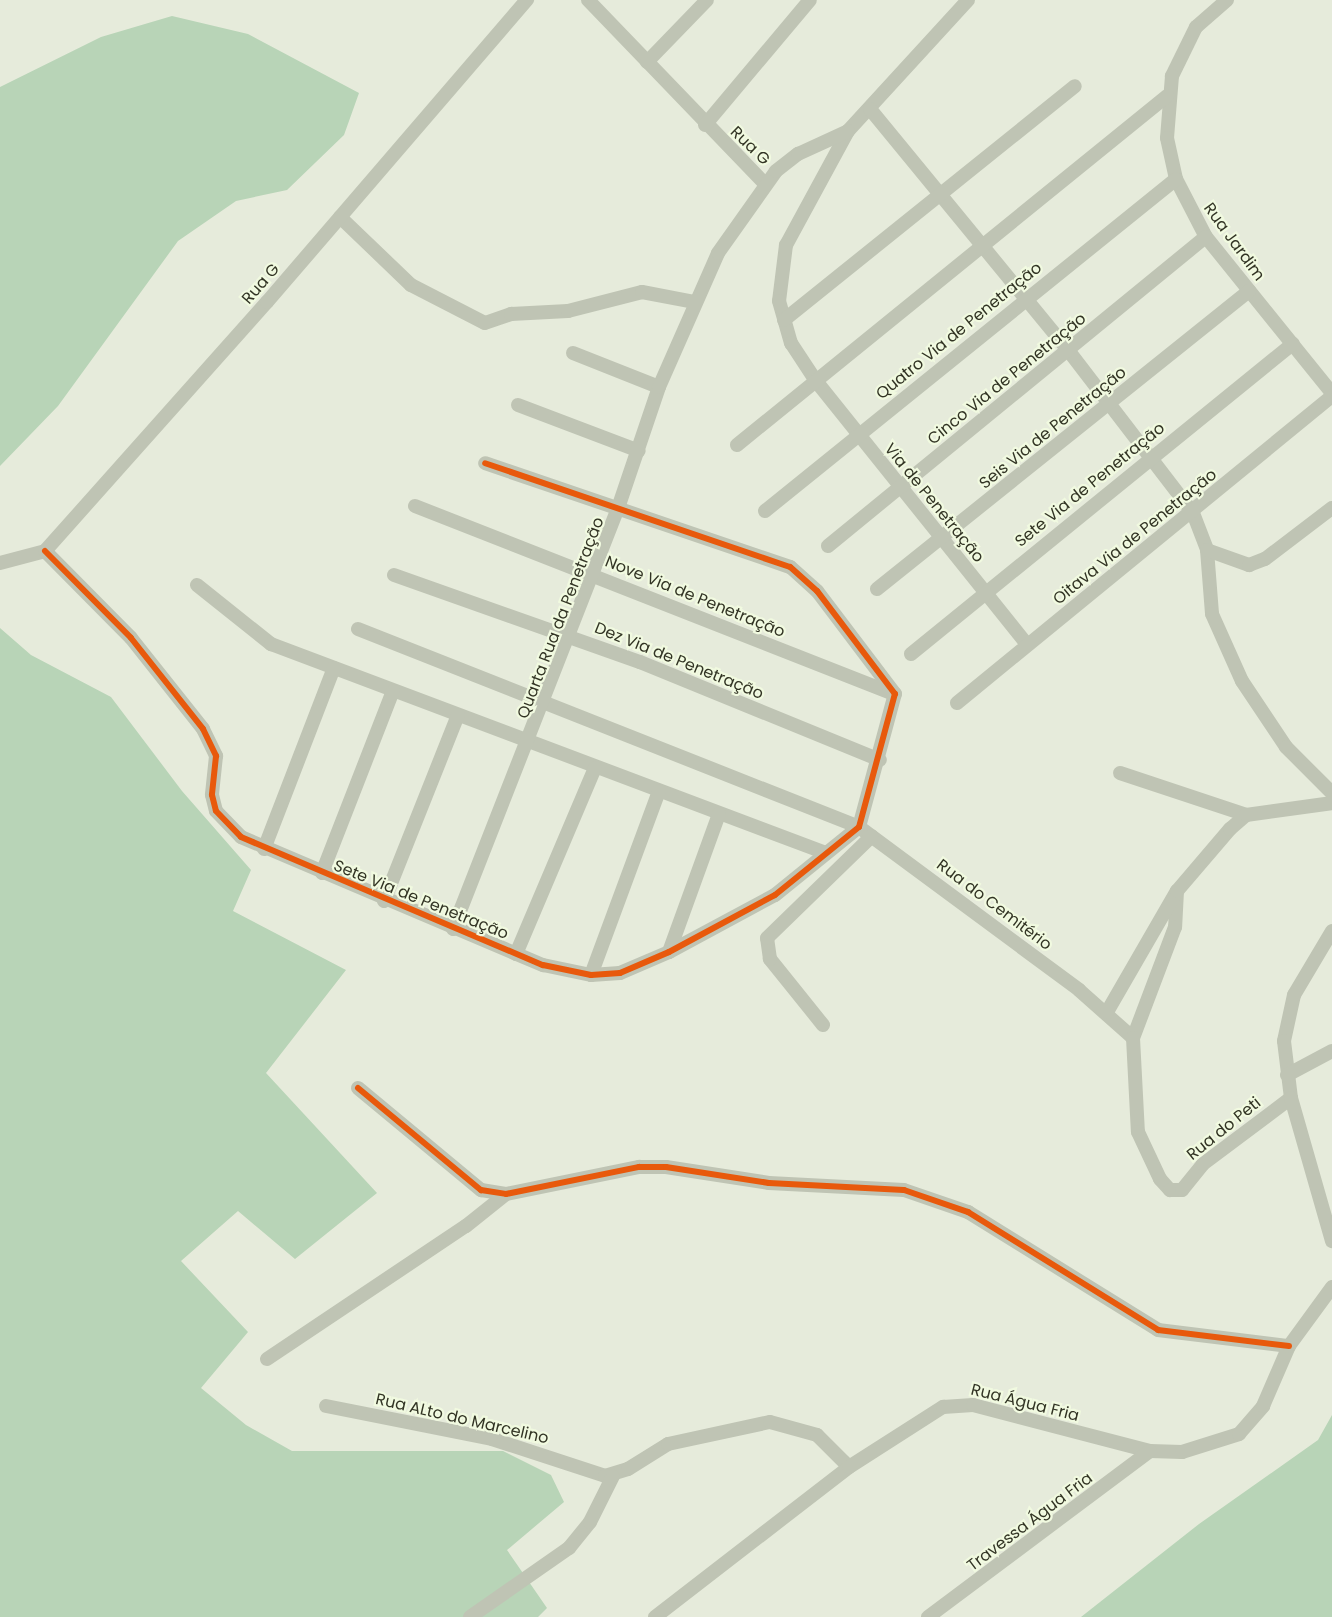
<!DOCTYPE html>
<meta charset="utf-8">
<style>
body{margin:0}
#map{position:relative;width:1332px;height:1617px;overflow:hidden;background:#e6ebdb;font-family:Poppins,sans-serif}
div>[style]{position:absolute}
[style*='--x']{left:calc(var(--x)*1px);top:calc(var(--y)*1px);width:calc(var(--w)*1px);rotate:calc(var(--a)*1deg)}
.green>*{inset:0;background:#b8d4b7}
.minor>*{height:14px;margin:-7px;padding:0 7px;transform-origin:7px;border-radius:7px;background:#bfc4b4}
.cycleway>*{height:6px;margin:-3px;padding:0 3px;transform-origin:3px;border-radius:3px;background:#e8590c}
span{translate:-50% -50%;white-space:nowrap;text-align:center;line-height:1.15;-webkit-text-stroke:4.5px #f1fae0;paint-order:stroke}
.street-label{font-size:16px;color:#323424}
</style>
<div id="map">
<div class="green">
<i style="clip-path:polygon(172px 16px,248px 34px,359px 93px,344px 135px,287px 190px,236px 201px,178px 241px,58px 406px,0 466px,0 87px,101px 37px)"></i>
<i style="clip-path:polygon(0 628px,31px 655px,111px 697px,182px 791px,251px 870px,233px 911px,346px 970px,266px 1073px,377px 1193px,295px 1259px,238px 1211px,181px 1261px,248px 1332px,201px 1388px,246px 1425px,292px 1451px,503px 1451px,551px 1475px,564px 1502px,507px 1550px,547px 1608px,538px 1617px,0 1617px)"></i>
<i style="clip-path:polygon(1332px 1415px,1332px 1617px,1081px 1617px,1199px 1524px,1318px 1440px)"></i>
</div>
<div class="minor">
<i style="--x:588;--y:0;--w:255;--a:46.1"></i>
<i style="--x:968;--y:0;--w:178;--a:132.5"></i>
<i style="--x:848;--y:131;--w:130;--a:118.5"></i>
<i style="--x:786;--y:245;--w:56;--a:97.1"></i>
<i style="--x:779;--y:301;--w:44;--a:74.1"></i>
<i style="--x:791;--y:343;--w:45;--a:56.7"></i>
<i style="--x:816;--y:381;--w:337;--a:51.3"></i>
<i style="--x:1227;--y:0;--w:41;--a:138.9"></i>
<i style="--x:1196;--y:27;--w:55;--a:116.1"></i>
<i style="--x:1172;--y:76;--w:62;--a:94.6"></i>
<i style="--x:1167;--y:138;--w:42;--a:77.6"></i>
<i style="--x:1176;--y:179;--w:65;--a:62.7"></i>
<i style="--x:1206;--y:237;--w:201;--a:51.1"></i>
<i style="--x:647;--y:62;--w:86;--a:-45.9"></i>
<i style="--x:870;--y:109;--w:312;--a:50.6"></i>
<i style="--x:1068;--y:350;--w:205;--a:52.5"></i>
<i style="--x:1193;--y:513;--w:40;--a:69"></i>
<i style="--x:1207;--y:550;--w:64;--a:85.5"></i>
<i style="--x:1212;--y:614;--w:73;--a:65.9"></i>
<i style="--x:1242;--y:681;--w:79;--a:56.3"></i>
<i style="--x:1286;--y:747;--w:65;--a:45"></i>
<i style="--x:705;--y:125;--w:163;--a:-50"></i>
<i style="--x:340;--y:217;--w:98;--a:43.8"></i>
<i style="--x:411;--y:285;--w:83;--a:27.2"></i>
<i style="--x:485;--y:323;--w:28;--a:-19"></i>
<i style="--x:511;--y:314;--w:57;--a:-3"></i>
<i style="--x:568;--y:311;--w:76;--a:-14.4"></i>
<i style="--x:642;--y:292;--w:54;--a:10.7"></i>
<i style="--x:784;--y:320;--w:373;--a:-38.8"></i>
<i style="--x:573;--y:353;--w:92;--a:21.6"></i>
<i style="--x:518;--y:405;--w:129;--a:20.8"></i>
<i style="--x:737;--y:445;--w:554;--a:-39.06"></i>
<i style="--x:415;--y:506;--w:515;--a:21.43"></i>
<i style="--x:765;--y:511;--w:528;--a:-38.93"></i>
<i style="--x:828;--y:546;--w:488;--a:-39.3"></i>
<i style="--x:1207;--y:550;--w:45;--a:19.7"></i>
<i style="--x:1249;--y:565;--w:17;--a:-21"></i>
<i style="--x:1265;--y:559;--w:84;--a:-37.3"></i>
<i style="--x:45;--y:551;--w:122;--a:45.3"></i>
<i style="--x:131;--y:638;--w:116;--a:51.6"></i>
<i style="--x:203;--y:729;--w:30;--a:64"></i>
<i style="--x:216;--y:756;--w:39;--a:96"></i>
<i style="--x:212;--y:795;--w:16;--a:76"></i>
<i style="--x:216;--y:811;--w:36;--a:46"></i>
<i style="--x:241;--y:837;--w:328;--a:23"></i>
<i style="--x:543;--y:965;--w:49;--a:11.8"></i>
<i style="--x:591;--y:975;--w:29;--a:-4"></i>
<i style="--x:620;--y:973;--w:53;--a:-23.2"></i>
<i style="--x:669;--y:952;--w:120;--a:-28.3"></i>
<i style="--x:775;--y:895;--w:108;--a:-39"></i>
<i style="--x:859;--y:827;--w:138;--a:-74.9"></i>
<i style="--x:895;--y:694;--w:129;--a:-127.1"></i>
<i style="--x:817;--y:591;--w:36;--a:-138"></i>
<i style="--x:790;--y:567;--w:322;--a:-161.2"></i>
<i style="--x:0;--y:563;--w:47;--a:-14.9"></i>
<i style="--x:45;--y:551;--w:334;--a:-48.3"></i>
<i style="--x:267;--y:302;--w:399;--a:-49.3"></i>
<i style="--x:394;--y:575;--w:261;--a:19.5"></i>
<i style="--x:640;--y:662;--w:259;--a:22.2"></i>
<i style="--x:197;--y:585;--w:95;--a:38.6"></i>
<i style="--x:271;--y:644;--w:593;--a:20.64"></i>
<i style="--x:877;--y:589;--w:477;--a:-38.7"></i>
<i style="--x:358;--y:629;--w:539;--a:21.56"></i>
<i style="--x:859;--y:827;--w:274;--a:36.5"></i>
<i style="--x:1079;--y:990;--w:72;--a:41.6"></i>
<i style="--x:911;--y:654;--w:492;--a:-39.1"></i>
<i style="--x:957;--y:703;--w:485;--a:-39.3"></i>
<i style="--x:1120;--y:773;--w:133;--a:18.4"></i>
<i style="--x:264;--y:849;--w:194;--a:-68.9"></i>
<i style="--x:322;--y:873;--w:195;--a:-68.7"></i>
<i style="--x:1177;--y:891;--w:36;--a:93"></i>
<i style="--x:1175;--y:927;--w:119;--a:110.7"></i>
<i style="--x:1133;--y:1038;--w:94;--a:87"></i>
<i style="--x:1138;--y:1132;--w:52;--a:64.9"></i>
<i style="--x:1160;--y:1179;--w:15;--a:48"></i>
<i style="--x:1170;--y:1190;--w:12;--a:0"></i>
<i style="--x:1182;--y:1190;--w:33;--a:-51"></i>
<i style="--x:1203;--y:1164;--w:110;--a:-36.9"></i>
<i style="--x:384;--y:901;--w:200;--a:-68.3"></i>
<i style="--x:453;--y:929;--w:449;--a:-68.6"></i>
<i style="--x:617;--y:511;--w:131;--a:-71.3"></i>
<i style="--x:659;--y:387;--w:146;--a:-66.2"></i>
<i style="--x:718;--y:253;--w:100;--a:-54.7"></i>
<i style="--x:776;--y:171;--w:28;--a:-38"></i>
<i style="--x:798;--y:154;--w:55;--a:-24.7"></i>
<i style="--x:1332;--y:931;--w:74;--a:120.7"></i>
<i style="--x:1294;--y:995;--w:47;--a:102.3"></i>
<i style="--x:1284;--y:1041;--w:57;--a:83"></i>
<i style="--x:1291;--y:1098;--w:149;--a:74"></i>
<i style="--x:669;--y:952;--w:147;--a:-70.1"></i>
<i style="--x:516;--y:954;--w:202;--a:-67"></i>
<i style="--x:591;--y:975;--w:196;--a:-69.7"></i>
<i style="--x:1107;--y:1012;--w:140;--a:-60"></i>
<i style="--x:1177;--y:891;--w:82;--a:-49.5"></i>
<i style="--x:1230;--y:829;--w:21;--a:-41"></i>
<i style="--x:1246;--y:815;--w:87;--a:-7.9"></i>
<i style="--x:823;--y:1025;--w:85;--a:-128.8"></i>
<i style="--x:770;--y:959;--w:21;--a:-98"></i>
<i style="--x:767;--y:938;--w:146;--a:-44.2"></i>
<i style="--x:1287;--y:1075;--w:51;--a:-28.1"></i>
<i style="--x:358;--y:1088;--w:160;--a:39.7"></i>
<i style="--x:481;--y:1190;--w:25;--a:9"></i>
<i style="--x:506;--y:1194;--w:136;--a:-11.5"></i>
<i style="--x:639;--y:1167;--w:27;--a:0"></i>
<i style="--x:666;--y:1167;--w:104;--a:8.8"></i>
<i style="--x:769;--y:1183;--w:135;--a:3"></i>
<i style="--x:904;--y:1190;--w:68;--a:19"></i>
<i style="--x:968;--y:1212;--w:224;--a:31.8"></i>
<i style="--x:1158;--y:1330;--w:132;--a:7"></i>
<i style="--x:267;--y:1359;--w:239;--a:-33.8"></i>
<i style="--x:466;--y:1226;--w:51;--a:-38.7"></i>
<i style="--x:326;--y:1406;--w:169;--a:11.2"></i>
<i style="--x:492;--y:1439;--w:119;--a:18.1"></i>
<i style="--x:605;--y:1476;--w:24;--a:-17"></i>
<i style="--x:628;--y:1469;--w:47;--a:-32"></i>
<i style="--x:668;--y:1444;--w:104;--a:-12.2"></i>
<i style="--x:770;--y:1422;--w:49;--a:15.5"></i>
<i style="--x:817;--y:1435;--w:45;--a:45"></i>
<i style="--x:470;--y:1617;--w:121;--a:-34.9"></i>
<i style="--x:569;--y:1548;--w:33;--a:-51"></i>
<i style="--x:590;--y:1522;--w:51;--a:-63.4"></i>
<i style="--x:655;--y:1617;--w:245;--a:-37.7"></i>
<i style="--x:849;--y:1467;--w:112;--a:-32.6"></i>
<i style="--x:943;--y:1407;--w:30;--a:-4"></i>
<i style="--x:973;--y:1405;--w:183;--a:14.6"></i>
<i style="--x:1150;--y:1451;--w:32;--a:2"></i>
<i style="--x:1182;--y:1452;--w:60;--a:-17.5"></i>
<i style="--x:1239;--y:1434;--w:37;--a:-49"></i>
<i style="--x:1263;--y:1406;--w:65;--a:-66.6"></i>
<i style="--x:1289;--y:1346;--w:73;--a:-53.9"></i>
<i style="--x:928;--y:1617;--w:277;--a:-36.8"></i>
</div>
<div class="cycleway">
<i style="--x:45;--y:551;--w:122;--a:45.3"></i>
<i style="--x:131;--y:638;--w:116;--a:51.6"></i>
<i style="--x:203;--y:729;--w:30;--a:64"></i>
<i style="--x:216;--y:756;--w:39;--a:96"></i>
<i style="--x:212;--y:795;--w:16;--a:76"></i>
<i style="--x:216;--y:811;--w:36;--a:46"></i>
<i style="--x:241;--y:837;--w:328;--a:23"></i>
<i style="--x:543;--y:965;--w:49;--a:11.8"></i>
<i style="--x:591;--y:975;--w:29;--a:-4"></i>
<i style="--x:620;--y:973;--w:53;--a:-23.2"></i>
<i style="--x:669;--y:952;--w:120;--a:-28.3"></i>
<i style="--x:775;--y:895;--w:108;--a:-39"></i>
<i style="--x:859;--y:827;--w:138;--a:-74.9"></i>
<i style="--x:895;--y:694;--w:129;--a:-127.1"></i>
<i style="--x:817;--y:591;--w:36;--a:-138"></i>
<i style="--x:790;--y:567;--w:322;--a:-161.2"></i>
<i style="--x:358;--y:1088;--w:160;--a:39.7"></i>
<i style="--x:481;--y:1190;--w:25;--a:9"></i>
<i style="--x:506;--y:1194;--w:136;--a:-11.5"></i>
<i style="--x:639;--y:1167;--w:27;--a:0"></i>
<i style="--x:666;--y:1167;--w:104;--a:8.8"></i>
<i style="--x:769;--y:1183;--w:135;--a:3"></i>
<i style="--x:904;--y:1190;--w:68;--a:19"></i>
<i style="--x:968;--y:1212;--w:224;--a:31.8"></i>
<i style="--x:1158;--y:1330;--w:132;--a:7"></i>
</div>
<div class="street-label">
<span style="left:750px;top:146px;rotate:44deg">Rua G</span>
<span style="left:1234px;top:242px;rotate:54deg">Rua Jardim</span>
<span style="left:261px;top:284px;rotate:-49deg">Rua G</span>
<span style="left:959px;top:331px;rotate:-39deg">Quatro Via de Penetração</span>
<span style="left:1007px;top:379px;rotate:-39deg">Cinco Via de Penetração</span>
<span style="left:1053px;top:428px;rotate:-39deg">Seis Via de Penetração</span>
<span style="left:1090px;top:485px;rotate:-39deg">Sete Via de Penetração</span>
<span style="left:934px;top:503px;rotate:51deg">Via de Penetração</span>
<span style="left:1135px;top:537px;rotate:-39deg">Oitava Via de Penetração</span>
<span style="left:695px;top:597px;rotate:22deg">Nove Via de Penetração</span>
<span style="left:561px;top:618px;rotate:-69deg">Quarta Rua da Penetração</span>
<span style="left:679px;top:661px;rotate:22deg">Dez Via de Penetração</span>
<span style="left:421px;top:900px;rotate:22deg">Sete Via de Penetração</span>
<span style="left:994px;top:905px;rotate:37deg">Rua do Cemitério</span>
<span style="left:1224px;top:1129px;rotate:-39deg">Rua do Peti</span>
<span style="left:1025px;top:1403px;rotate:14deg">Rua Água Fria</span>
<span style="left:462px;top:1419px;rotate:13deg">Rua ALto do Marcelino</span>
<span style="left:1030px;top:1522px;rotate:-37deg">Travessa Água Fria</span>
</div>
</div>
